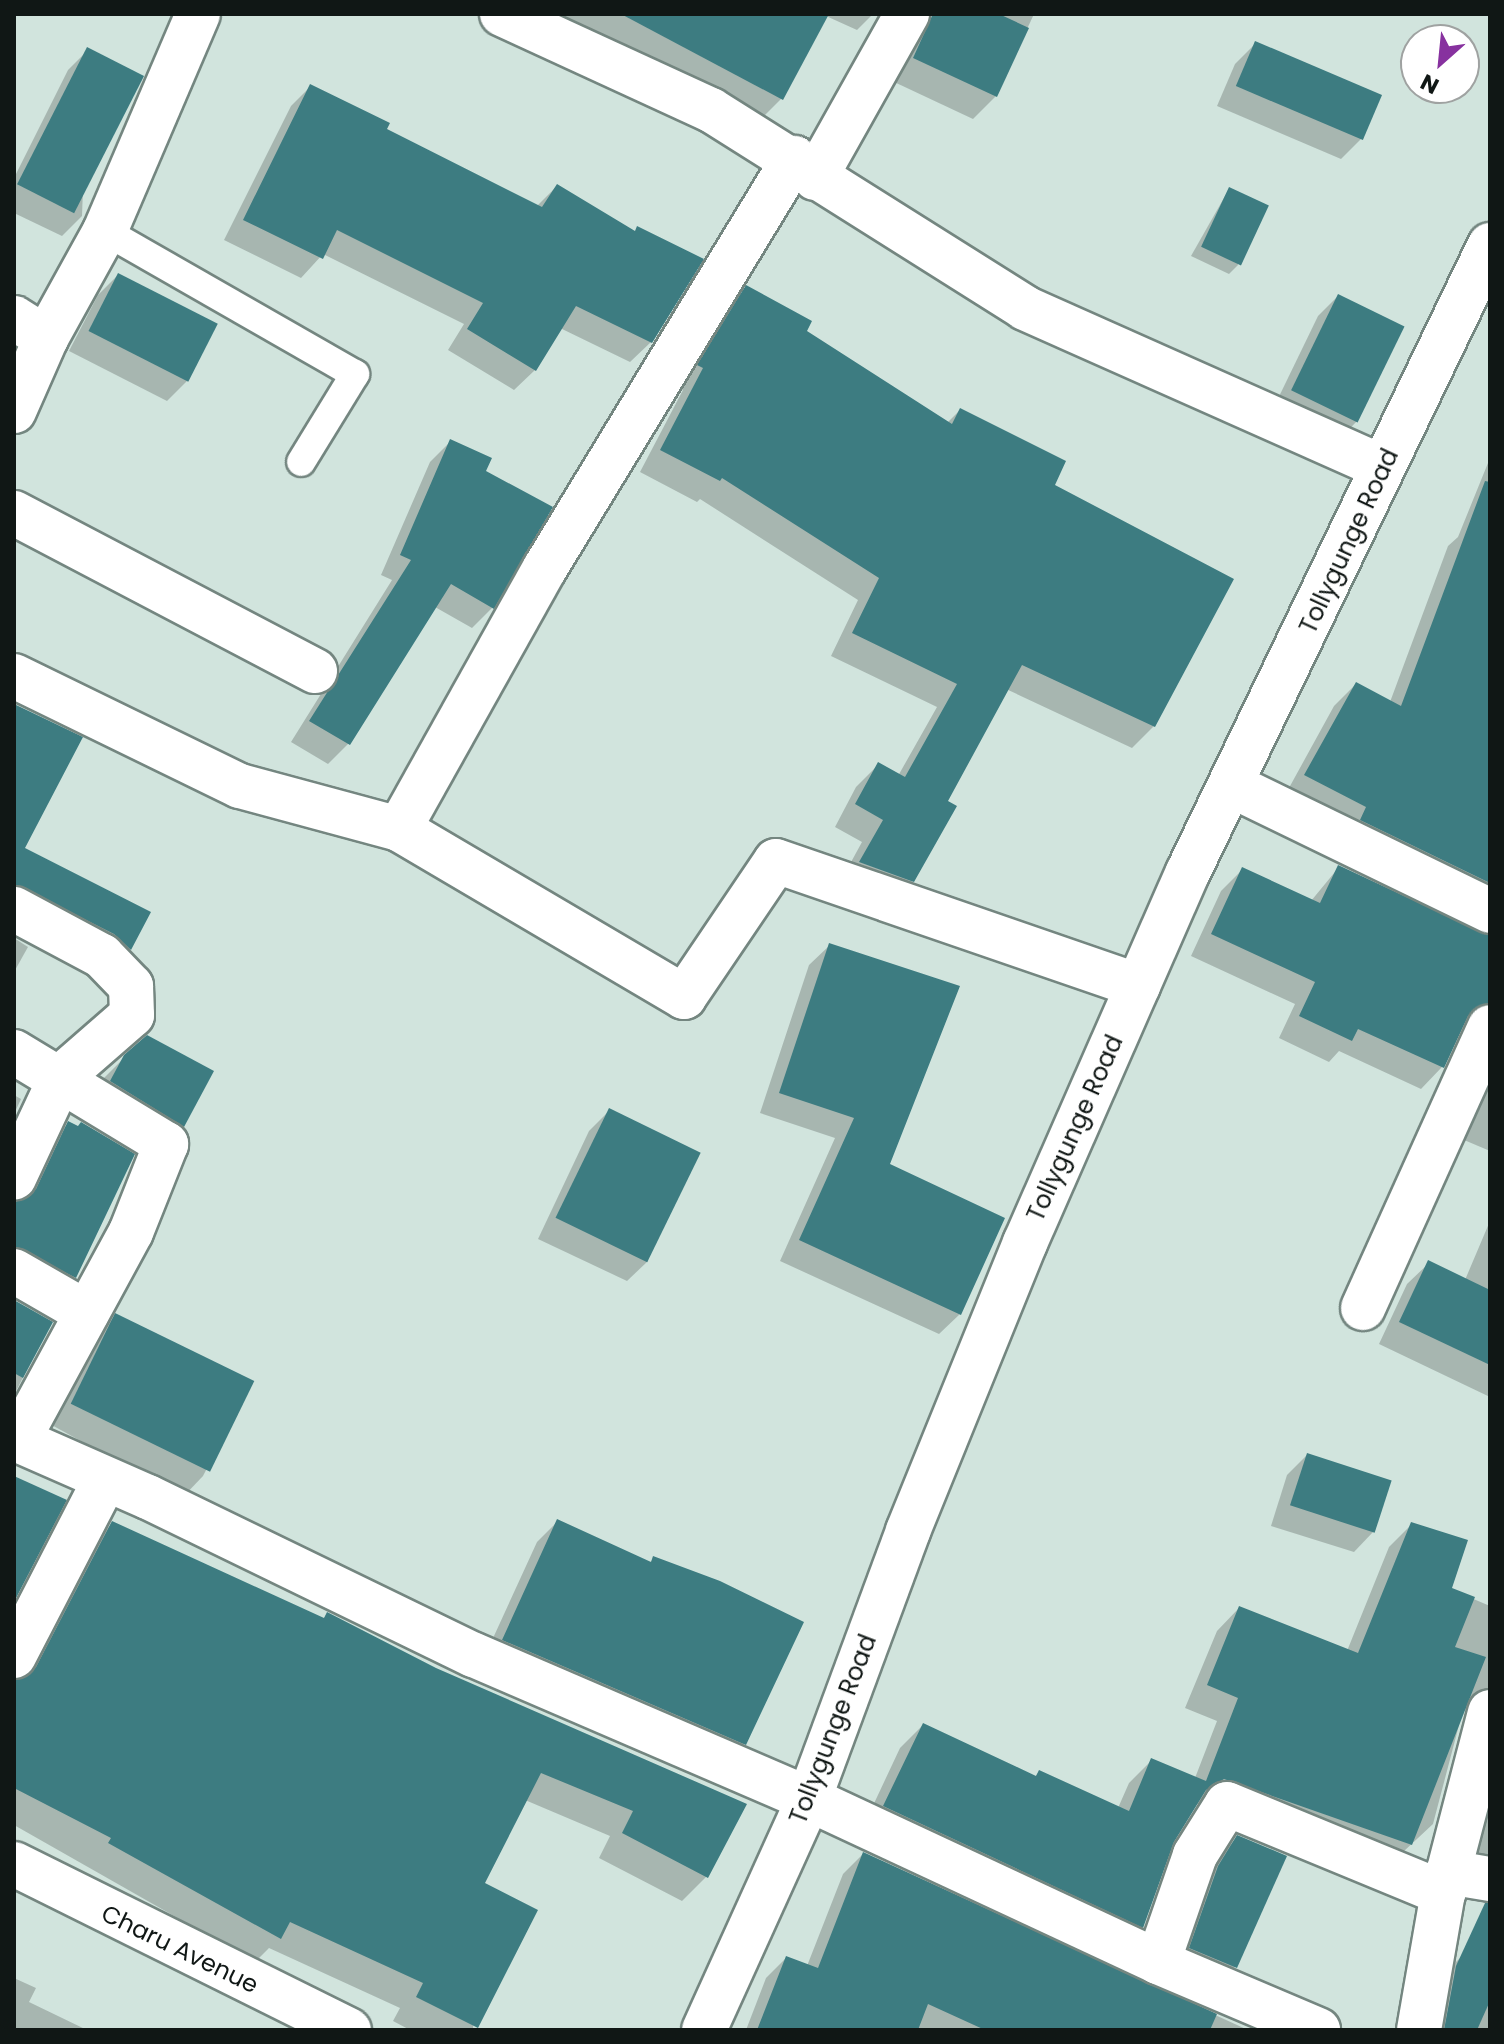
<!DOCTYPE html>
<style>
body{margin:0}
#map{position:relative;width:1504px;height:2044px;overflow:hidden;background:#d1e4dd;font-family:Poppins,sans-serif}
div>[style]{position:absolute}
[style*='--x']{left:calc(var(--x)*1px);top:calc(var(--y)*1px);width:calc(var(--w)*1px);rotate:calc(var(--a)*1deg)}
.shadow>*{inset:0;background:#0003}
.building>*{inset:0;background:#3d7c81;transform-origin:0 0}
.roads{filter:drop-shadow(2px 0 #748680) drop-shadow(-2px 0 #748680) drop-shadow(0 2px #748680) drop-shadow(0 -2px #748680)}
.service>*{height:28px;margin:-14px;padding:0 14px;transform-origin:14px;border-radius:14px;background:#fff}
.minor>*{height:44px;margin:-22px;padding:0 22px;transform-origin:22px;border-radius:22px;background:#fff}
.tertiary>*{height:44px;margin:-22px;padding:0 22px;transform-origin:22px;border-radius:22px;background:#fff}
span{translate:-50% -50%;white-space:nowrap;text-align:center;line-height:1.15;-webkit-text-stroke:6px #fff;paint-order:stroke}
.street-label{font-size:24px;color:#101715}
.frame{position:absolute;inset:0;border:16px solid #101715;pointer-events:none}
.north{position:absolute;left:1400px;top:24px;width:80px;height:80px;box-sizing:border-box;background:#fff;border:2px solid #9fa2a1;border-radius:50%;rotate:207deg;font-size:22px;font-weight:700;line-height:32px;text-align:center;color:#101715}
.north::after{content:'';display:block;margin:auto;width:28px;height:36px;background:#87319f;clip-path:polygon(50% 0,100% 100%,50% 72%,0 100%)}
</style>
<div id="map">
<div class="shadow">
<i style="clip-path:polygon(533px 14px,891px 14px,873px 14px,857px 30px,826px 16px,782px 98px,759px 121px)"></i>
<i style="clip-path:polygon(896px 14px,1034px 14px,996px 96px,973px 119px,892px 81px)"></i>
<i style="clip-path:polygon(1256px 43px,1362px 138px,1341px 159px,1217px 106px,1235px 64px)"></i>
<i style="clip-path:polygon(88px 50px,82px 216px,62px 236px,14px 213px,14px 178px,68px 70px)"></i>
<i style="clip-path:polygon(311px 86px,384px 130px,537px 206px,557px 186px,651px 342px,630px 362px,560px 328px,535px 370px,514px 390px,448px 350px,464px 324px,323px 254px,301px 278px,224px 240px,291px 106px)"></i>
<i style="clip-path:polygon(1229px 189px,1238px 265px,1229px 274px,1191px 256px)"></i>
<i style="clip-path:polygon(118px 275px,187px 381px,167px 401px,69px 351px,98px 295px)"></i>
<i style="clip-path:polygon(747px 287px,804px 332px,947px 423px,960px 410px,1052px 486px,1154px 726px,1132px 748px,1006px 689px,945px 802px,913px 881px,890px 903px,839px 884px,862px 842px,835px 827px,856px 787px,878px 765px,898px 776px,937px 707px,831px 656px,858px 600px,700px 499px,697px 502px,640px 472px,683px 390px,677px 388px,725px 309px)"></i>
<i style="clip-path:polygon(1338px 296px,1403px 327px,1357px 421px,1337px 442px,1272px 411px,1318px 316px)"></i>
<i style="clip-path:polygon(450px 442px,484px 471px,492px 608px,472px 628px,435px 607px,348px 744px,328px 764px,291px 742px,392px 580px,381px 575px,430px 462px)"></i>
<i style="clip-path:polygon(1490px 458px,1490px 925px,1284px 797px,1334px 706px,1356px 684px,1390px 702px,1448px 546px,1458px 537px)"></i>
<i style="clip-path:polygon(14px 706px,23px 849px,148px 913px,130px 949px,111px 968px,14px 909px)"></i>
<i style="clip-path:polygon(1339px 867px,1490px 937px,1490px 1039px,1465px 1023px,1442px 1067px,1421px 1089px,1339px 1051px,1329px 1062px,1279px 1038px,1295px 1004px,1191px 956px,1221px 891px,1242px 870px,1311px 901px)"></i>
<i style="clip-path:polygon(14px 938px,28px 947px,14px 972px)"></i>
<i style="clip-path:polygon(830px 945px,887px 1165px,960px 1314px,939px 1334px,780px 1261px,835px 1138px,760px 1113px,809px 965px)"></i>
<i style="clip-path:polygon(125px 1057px,211px 1072px,182px 1126px,162px 1146px,91px 1102px,104px 1078px)"></i>
<i style="clip-path:polygon(1490px 1065px,1490px 1151px,1457px 1137px)"></i>
<i style="clip-path:polygon(14px 1095px,21px 1099px,14px 1114px)"></i>
<i style="clip-path:polygon(610px 1110px,648px 1261px,627px 1281px,538px 1239px,589px 1131px)"></i>
<i style="clip-path:polygon(69px 1123px,74px 1276px,54px 1297px,14px 1277px,14px 1231px,48px 1143px)"></i>
<i style="clip-path:polygon(1490px 1221px,1490px 1397px,1379px 1344px,1407px 1284px,1429px 1263px,1465px 1280px)"></i>
<i style="clip-path:polygon(14px 1302px,51px 1323px,14px 1395px)"></i>
<i style="clip-path:polygon(116px 1315px,251px 1382px,203px 1476px,183px 1497px,48px 1423px,96px 1336px)"></i>
<i style="clip-path:polygon(1307px 1455px,1389px 1482px,1374px 1531px,1354px 1552px,1271px 1526px,1287px 1475px)"></i>
<i style="clip-path:polygon(557px 1522px,649px 1563px,654px 1559px,744px 1743px,724px 1764px,483px 1660px,537px 1542px)"></i>
<i style="clip-path:polygon(113px 1523px,323px 1619px,328px 1614px,435px 1669px,744px 1804px,706px 1877px,682px 1901px,599px 1858px,610px 1836px,525px 1800px,482px 1884px,473px 2030px,410px 2030px,393px 2021px,400px 2008px,269px 1948px,255px 1962px,14px 1825px,14px 1682px,88px 1547px)"></i>
<i style="clip-path:polygon(1412px 1524px,1450px 1589px,1490px 1606px,1490px 1732px,1472px 1709px,1463px 1710px,1433px 1824px,1388px 1866px,1212px 1802px,1197px 1804px,1172px 1841px,1142px 1926px,1119px 1949px,862px 1829px,900px 1748px,923px 1725px,1034px 1778px,1039px 1772px,1118px 1808px,1129px 1783px,1152px 1760px,1195px 1778px,1217px 1721px,1185px 1708px,1217px 1631px,1239px 1608px,1347px 1651px,1389px 1547px)"></i>
<i style="clip-path:polygon(1490px 1751px,1490px 1867px,1462px 1860px)"></i>
<i style="clip-path:polygon(1237px 1838px,1235px 1967px,1215px 1988px,1170px 1969px,1217px 1858px)"></i>
<i style="clip-path:polygon(863px 1854px,1248px 2030px,746px 2030px,766px 1978px,786px 1958px,807px 1966px,843px 1874px)"></i>
<i style="clip-path:polygon(1462px 1956px,1490px 1970px,1490px 2030px,1427px 2030px,1438px 1980px)"></i>
<i style="clip-path:polygon(14px 1978px,36px 1988px,29px 2002px,87px 2030px,14px 2030px)"></i>
</div>
<div class="building">
<i style="clip-path:polygon(621px 14px,829px 14px,783px 100px)"></i>
<i style="clip-path:polygon(933px 14px,999px 14px,1029px 28px,997px 97px,913px 58px)"></i>
<i style="left:1255px;top:41px;width:138px;height:49px;rotate:23deg"></i>
<i style="left:87px;top:47px;width:64px;height:154px;rotate:27deg"></i>
<i style="clip-path:polygon(310px 84px,390px 123px,387px 129px,542px 207px,557px 184px,635px 231px,637px 226px,704px 259px,652px 343px,576px 306px,536px 371px,467px 329px,483px 303px,337px 230px,323px 259px,243px 220px)"></i>
<i style="left:1229px;top:187px;width:44px;height:66px;rotate:25deg"></i>
<i style="left:118px;top:273px;width:112px;height:65px;rotate:27deg"></i>
<i style="clip-path:polygon(746px 285px,812px 321px,807px 331px,952px 424px,960px 408px,1066px 461px,1055px 485px,1234px 579px,1155px 727px,1022px 665px,948px 801px,957px 806px,914px 882px,859px 862px,883px 820px,855px 804px,878px 762px,905px 777px,957px 684px,852px 633px,879px 578px,722px 478px,720px 481px,660px 450px,703px 368px,697px 365px)"></i>
<i style="left:1338px;top:294px;width:74px;height:107px;rotate:26deg"></i>
<i style="clip-path:polygon(450px 439px,492px 458px,486px 471px,553px 507px,494px 609px,451px 584px,350px 745px,309px 721px,411px 560px,400px 555px)"></i>
<i style="clip-path:polygon(1485px 481px,1490px 482px,1490px 883px,1360px 820px,1366px 807px,1304px 775px,1356px 682px,1401px 706px)"></i>
<i style="clip-path:polygon(14px 704px,83px 737px,25px 848px,151px 912px,131px 950px,114px 934px,14px 884px)"></i>
<i style="clip-path:polygon(1338px 865px,1490px 936px,1490px 1002px,1468px 1016px,1444px 1068px,1358px 1029px,1352px 1041px,1299px 1016px,1315px 982px,1211px 934px,1242px 867px,1320px 903px)"></i>
<i style="clip-path:polygon(829px 943px,960px 986px,890px 1164px,1005px 1218px,961px 1315px,799px 1240px,854px 1118px,779px 1093px)"></i>
<i style="clip-path:polygon(147px 1035px,214px 1071px,184px 1127px,110px 1081px,124px 1055px)"></i>
<i style="left:609px;top:1108px;width:102px;height:122px;rotate:26deg"></i>
<i style="clip-path:polygon(68px 1121px,78px 1126px,81px 1122px,135px 1154px,76px 1278px,14px 1246px,14px 1203px,36px 1189px)"></i>
<i style="clip-path:polygon(1428px 1260px,1490px 1290px,1490px 1365px,1399px 1322px)"></i>
<i style="clip-path:polygon(14px 1300px,53px 1322px,23px 1378px,14px 1373px)"></i>
<i style="left:115px;top:1313px;width:155px;height:101px;rotate:26deg"></i>
<i style="left:1307px;top:1453px;width:89px;height:55px;rotate:18deg"></i>
<i style="clip-path:polygon(14px 1476px,67px 1500px,14px 1602px)"></i>
<i style="clip-path:polygon(557px 1519px,651px 1562px,653px 1556px,720px 1581px,804px 1622px,746px 1745px,502px 1640px)"></i>
<i style="clip-path:polygon(112px 1521px,324px 1618px,327px 1612px,436px 1668px,747px 1804px,708px 1878px,622px 1833px,633px 1811px,541px 1773px,485px 1883px,538px 1910px,478px 2028px,416px 1997px,423px 1983px,290px 1922px,281px 1939px,108px 1843px,111px 1838px,14px 1788px,14px 1681px,36px 1667px)"></i>
<i style="clip-path:polygon(1411px 1522px,1468px 1540px,1452px 1588px,1475px 1597px,1455px 1647px,1486px 1657px,1412px 1845px,1224px 1779px,1206px 1790px,1174px 1842px,1143px 1928px,883px 1806px,923px 1723px,1036px 1776px,1039px 1770px,1129px 1811px,1151px 1758px,1206px 1781px,1238px 1698px,1207px 1685px,1239px 1606px,1358px 1653px)"></i>
<i style="clip-path:polygon(1237px 1835px,1287px 1856px,1237px 1968px,1189px 1948px,1218px 1866px)"></i>
<i style="clip-path:polygon(863px 1852px,1217px 2014px,1210px 2030px,985px 2030px,928px 2004px,918px 2030px,757px 2030px,786px 1956px,818px 1968px)"></i>
<i style="clip-path:polygon(1485px 1903px,1490px 1903px,1490px 2001px,1477px 2030px,1444px 2030px,1456px 1966px)"></i>
</div>
<div class="roads">
<div class="service">
<i style="--x:105;--y:231;--w:288;--a:29.8"></i>
<i style="--x:355;--y:374;--w:103;--a:121.5"></i>
</div>
<div class="minor">
<i style="--x:502;--y:14;--w:230;--a:24.7"></i>
<i style="--x:711;--y:110;--w:371;--a:32.2"></i>
<i style="--x:1025;--y:308;--w:391;--a:24"></i>
<i style="--x:815;--y:178;--w:188;--a:-60.7"></i>
<i style="--x:14;--y:318;--w:38;--a:32"></i>
<i style="--x:14;--y:411;--w:80;--a:-66.3"></i>
<i style="--x:46;--y:338;--w:122;--a:-61.1"></i>
<i style="--x:105;--y:231;--w:236;--a:-66.8"></i>
<i style="--x:14;--y:513;--w:340;--a:27.7"></i>
<i style="--x:14;--y:676;--w:251;--a:26"></i>
<i style="--x:240;--y:786;--w:165;--a:15.1"></i>
<i style="--x:399;--y:829;--w:331;--a:30.5"></i>
<i style="--x:684;--y:997;--w:164;--a:-55.9"></i>
<i style="--x:776;--y:861;--w:383;--a:19"></i>
<i style="--x:1233;--y:786;--w:286;--a:25.9"></i>
<i style="--x:399;--y:829;--w:299;--a:-60.8"></i>
<i style="--x:545;--y:568;--w:480;--a:-58.7"></i>
<i style="--x:14;--y:909;--w:100;--a:28.1"></i>
<i style="--x:102;--y:956;--w:42;--a:46"></i>
<i style="--x:131;--y:986;--w:29;--a:88"></i>
<i style="--x:132;--y:1015;--w:94;--a:138.9"></i>
<i style="--x:61;--y:1077;--w:111;--a:115"></i>
<i style="--x:14;--y:1052;--w:178;--a:31.2"></i>
<i style="--x:166;--y:1144;--w:95;--a:111.7"></i>
<i style="--x:131;--y:1232;--w:237;--a:118.5"></i>
<i style="--x:18;--y:1440;--w:142;--a:23.7"></i>
<i style="--x:148;--y:1497;--w:362;--a:25.9"></i>
<i style="--x:474;--y:1655;--w:365;--a:23.3"></i>
<i style="--x:809;--y:1799;--w:385;--a:25"></i>
<i style="--x:1158;--y:1962;--w:174;--a:23"></i>
<i style="--x:14;--y:1271;--w:84;--a:29.9"></i>
<i style="--x:1363;--y:1308;--w:308;--a:-65.7"></i>
<i style="--x:14;--y:1656;--w:198;--a:-62.7"></i>
<i style="--x:14;--y:1864;--w:374;--a:26.4"></i>
<i style="--x:1448;--y:1872;--w:43;--a:9.5"></i>
<i style="--x:1158;--y:1962;--w:113;--a:-70.9"></i>
<i style="--x:1195;--y:1855;--w:60;--a:-57.9"></i>
<i style="--x:1227;--y:1804;--w:234;--a:22.4"></i>
<i style="--x:1419;--y:2030;--w:139;--a:-80.1"></i>
<i style="--x:1443;--y:1893;--w:187;--a:-75.4"></i>
</div>
<div class="tertiary">
<i style="--x:704;--y:2030;--w:254;--a:-65.6"></i>
<i style="--x:809;--y:1799;--w:286;--a:-69.7"></i>
<i style="--x:908;--y:1531;--w:311;--a:-67.9"></i>
<i style="--x:1025;--y:1243;--w:405;--a:-66.3"></i>
<i style="--x:1188;--y:872;--w:696;--a:-64.28"></i>
</div>
</div>
<div class="street-label">
<span style="left:1349px;top:541px;rotate:-65deg">Tollygunge Road</span>
<span style="left:1075px;top:1128px;rotate:-66deg">Tollygunge Road</span>
<span style="left:833px;top:1729px;rotate:-69deg">Tollygunge Road</span>
<span style="left:180px;top:1949px;rotate:26deg">Charu Avenue</span>
</div>
<div class="frame"></div>
<div class="north">N</div>
</div>
